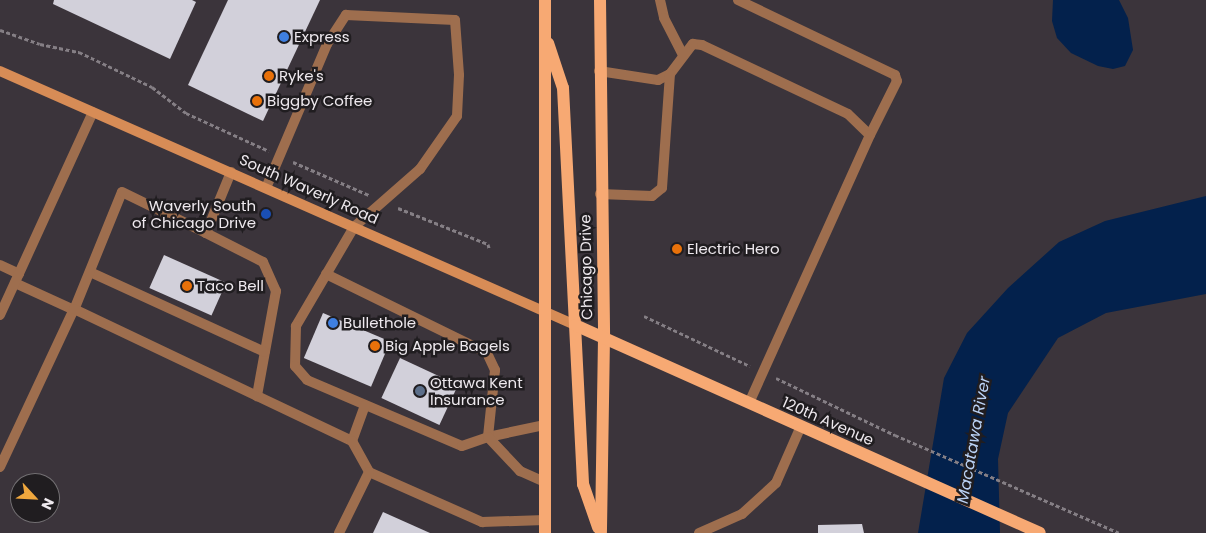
<!DOCTYPE html>
<style>
body{margin:0}
#map{position:relative;width:1206px;height:533px;overflow:hidden;background:#3b343b;font-family:Poppins,sans-serif}
div>[style]{position:absolute}
[style*='--x']{left:calc(var(--x)*1px);top:calc(var(--y)*1px);width:calc(var(--w)*1px);rotate:calc(var(--a)*1deg)}
.water>*{inset:0;background:#03214c}
.building>*{inset:0;background:#d2d0da;transform-origin:0 0}
.path>*{height:3px;margin-top:-1.5px;transform-origin:0;background:repeating-linear-gradient(90deg,#857f85 0 4px,transparent 0 6.5px)}
.service>*{height:10px;margin:-5px;padding:0 5px;transform-origin:5px;border-radius:5px;background:#9e6e4e}
.secondary>*{height:10px;margin:-5px;padding:0 5px;transform-origin:5px;border-radius:5px;background:#d78c56}
.primary>*{height:12px;margin:-6px;padding:0 6px;transform-origin:6px;border-radius:6px;background:#f7a973}
.dots>*{width:14px;height:14px;translate:-50% -50%;box-sizing:border-box;border:2px solid #201d20;border-radius:50%}
span{translate:-50% -50%;white-space:nowrap;text-align:center;line-height:1.15;-webkit-text-stroke:5px #201d20;paint-order:stroke}
.poi-label{font-size:15px;color:#eee9ee}
.left{translate:0 -50%;text-align:left}
.right{translate:-100% -50%;text-align:right}
.street-label{font-size:15px;color:#eee9ee}
.water-label{font-size:16px;color:#bbd3f6;font-style:italic}
.north{position:absolute;left:10px;top:473px;width:50px;height:50px;box-sizing:border-box;background:#201d20;border:1px solid #726f72;border-radius:50%;rotate:115deg;font-size:14px;font-weight:700;line-height:20px;text-align:center;color:#eee9ee}
.north::after{content:'';display:block;margin:auto;width:18px;height:22px;background:#efa73e;clip-path:polygon(50% 0,100% 100%,50% 72%,0 100%)}
</style>
<div id="map">
<div class="water">
<i style="clip-path:polygon(1053px 0,1119px 0,1128px 18px,1133px 50px,1125px 66px,1113px 69px,1098px 66px,1071px 53px,1057px 38px,1052px 21px)"></i>
<i style="clip-path:polygon(1206px 196px,1206px 294px,1106px 313px,1058px 338px,1008px 413px,998px 459px,1000px 533px,918px 533px,944px 378px,967px 333px,1008px 288px,1059px 242px,1105px 221px)"></i>
</div>
<div class="building">
<i style="clip-path:polygon(54px 0,192px 0,196px 2px,170px 59px,53px 4px)"></i>
<i style="clip-path:polygon(228px 0,320px 0,263px 121px,188px 85px)"></i>
<i style="left:164px;top:255px;width:68px;height:36px;rotate:24deg"></i>
<i style="left:323px;top:313px;width:73px;height:49px;rotate:23deg"></i>
<i style="left:400px;top:358px;width:64px;height:44px;rotate:25deg"></i>
<i style="clip-path:polygon(383px 512px,430px 533px,373px 533px)"></i>
<i style="clip-path:polygon(862px 524px,864px 533px,818px 533px,818px 525px)"></i>
</div>
<div class="path">
<i style="--x:0;--y:30;--w:42;--a:19.3"></i>
<i style="--x:40;--y:44;--w:40;--a:12"></i>
<i style="--x:79;--y:52;--w:81;--a:25.6"></i>
<i style="--x:152;--y:87;--w:43;--a:37.4"></i>
<i style="--x:186;--y:113;--w:91;--a:24.6"></i>
<i style="--x:293;--y:162;--w:83;--a:23.5"></i>
<i style="--x:398;--y:208;--w:97;--a:21.8"></i>
<i style="--x:488;--y:244;--w:4;--a:76"></i>
<i style="--x:644;--y:316;--w:117;--a:25.3"></i>
<i style="--x:776;--y:378;--w:132;--a:25.6"></i>
<i style="--x:895;--y:435;--w:244;--a:23.6"></i>
</div>
<div class="service">
<i style="--x:660;--y:0;--w:18;--a:77"></i>
<i style="--x:664;--y:18;--w:42;--a:62.8"></i>
<i style="--x:738;--y:0;--w:174;--a:25.5"></i>
<i style="--x:895;--y:75;--w:6;--a:72"></i>
<i style="--x:897;--y:81;--w:60;--a:116.6"></i>
<i style="--x:599;--y:71;--w:60;--a:8.7"></i>
<i style="--x:658;--y:80;--w:13;--a:-27"></i>
<i style="--x:670;--y:74;--w:38;--a:-53"></i>
<i style="--x:693;--y:44;--w:9;--a:6"></i>
<i style="--x:702;--y:45;--w:161;--a:25.3"></i>
<i style="--x:848;--y:114;--w:30;--a:44"></i>
<i style="--x:870;--y:135;--w:294;--a:114.3"></i>
<i style="--x:266;--y:188;--w:156;--a:-67"></i>
<i style="--x:327;--y:44;--w:35;--a:-57"></i>
<i style="--x:346;--y:15;--w:109;--a:2.6"></i>
<i style="--x:455;--y:20;--w:55;--a:85.8"></i>
<i style="--x:459;--y:75;--w:41;--a:92.8"></i>
<i style="--x:457;--y:116;--w:65;--a:124.9"></i>
<i style="--x:420;--y:169;--w:88;--a:138.7"></i>
<i style="--x:354;--y:227;--w:115;--a:120.4"></i>
<i style="--x:296;--y:326;--w:40;--a:91.4"></i>
<i style="--x:295;--y:366;--w:18;--a:49"></i>
<i style="--x:307;--y:380;--w:168;--a:23.1"></i>
<i style="--x:462;--y:446;--w:28;--a:-19"></i>
<i style="--x:488;--y:437;--w:57;--a:-12.1"></i>
<i style="--x:600;--y:194;--w:52;--a:2.2"></i>
<i style="--x:652;--y:196;--w:13;--a:-39"></i>
<i style="--x:662;--y:188;--w:114;--a:-86"></i>
<i style="--x:206;--y:233;--w:64;--a:27"></i>
<i style="--x:263;--y:262;--w:32;--a:66"></i>
<i style="--x:276;--y:291;--w:107;--a:100.3"></i>
<i style="--x:0;--y:265;--w:21;--a:25"></i>
<i style="--x:90;--y:272;--w:192;--a:24.6"></i>
<i style="--x:326;--y:274;--w:179;--a:26.1"></i>
<i style="--x:487;--y:353;--w:19;--a:65"></i>
<i style="--x:495;--y:370;--w:67;--a:96"></i>
<i style="--x:488;--y:437;--w:47;--a:46.7"></i>
<i style="--x:520;--y:471;--w:27;--a:24"></i>
<i style="--x:15;--y:283;--w:65;--a:24.6"></i>
<i style="--x:74;--y:310;--w:127;--a:-67.9"></i>
<i style="--x:122;--y:192;--w:93;--a:26"></i>
<i style="--x:206;--y:233;--w:66;--a:-67.7"></i>
<i style="--x:0;--y:315;--w:223;--a:-65.4"></i>
<i style="--x:352;--y:441;--w:38;--a:-70"></i>
<i style="--x:0;--y:467;--w:174;--a:-64.9"></i>
<i style="--x:74;--y:309;--w:308;--a:25.4"></i>
<i style="--x:352;--y:441;--w:35;--a:61"></i>
<i style="--x:369;--y:472;--w:124;--a:23.9"></i>
<i style="--x:482;--y:522;--w:63;--a:-1.8"></i>
<i style="--x:339;--y:533;--w:68;--a:-63.8"></i>
<i style="--x:699;--y:533;--w:47;--a:-23.8"></i>
<i style="--x:742;--y:514;--w:46;--a:-42.4"></i>
<i style="--x:776;--y:483;--w:62;--a:-66.3"></i>
</div>
<div class="secondary">
<i style="--x:0;--y:71;--w:629;--a:23.83"></i>
</div>
<div class="primary">
<i style="--x:600;--y:0;--w:338;--a:89.3"></i>
<i style="--x:604;--y:338;--w:195;--a:90.9"></i>
<i style="--x:548;--y:43;--w:47;--a:71.6"></i>
<i style="--x:563;--y:88;--w:397;--a:87.1"></i>
<i style="--x:583;--y:484;--w:46;--a:70.8"></i>
<i style="--x:575;--y:325;--w:509;--a:24.1"></i>
<i style="--x:545;--y:533;--w:533;--a:-90"></i>
</div>
<div class="dots">
<i style="left:284px;top:37px;background:#3f7fe0"></i>
<i style="left:269px;top:76px;background:#e8710a"></i>
<i style="left:257px;top:101px;background:#e8710a"></i>
<i style="left:266px;top:214px;background:#1a4fb4"></i>
<i style="left:677px;top:249px;background:#e8710a"></i>
<i style="left:187px;top:286px;background:#e8710a"></i>
<i style="left:333px;top:323px;background:#3f7fe0"></i>
<i style="left:375px;top:346px;background:#e8710a"></i>
<i style="left:420px;top:391px;background:#5c6f8a"></i>
</div>
<div class="poi-label">
<span class="left" style="left:294px;top:37px">Express</span>
<span class="left" style="left:279px;top:76px">Ryke's</span>
<span class="left" style="left:267px;top:101px">Biggby Coffee</span>
<span class="right" style="left:256px;top:214px">Waverly South<br>of Chicago Drive</span>
<span class="left" style="left:687px;top:249px">Electric Hero</span>
<span class="left" style="left:197px;top:286px">Taco Bell</span>
<span class="left" style="left:343px;top:323px">Bullethole</span>
<span class="left" style="left:385px;top:346px">Big Apple Bagels</span>
<span class="left" style="left:430px;top:391px">Ottawa Kent<br>Insurance</span>
</div>
<div class="street-label">
<span style="left:309px;top:189px;rotate:24deg">South Waverly Road</span>
<span style="left:586px;top:267px;rotate:-91deg">Chicago Drive</span>
<span style="left:828px;top:421px;rotate:24deg">120th Avenue</span>
</div>
<div class="water-label">
<span style="left:974px;top:440px;rotate:-80deg">Macatawa River</span>
</div>
<div class="north">N</div>
</div>
